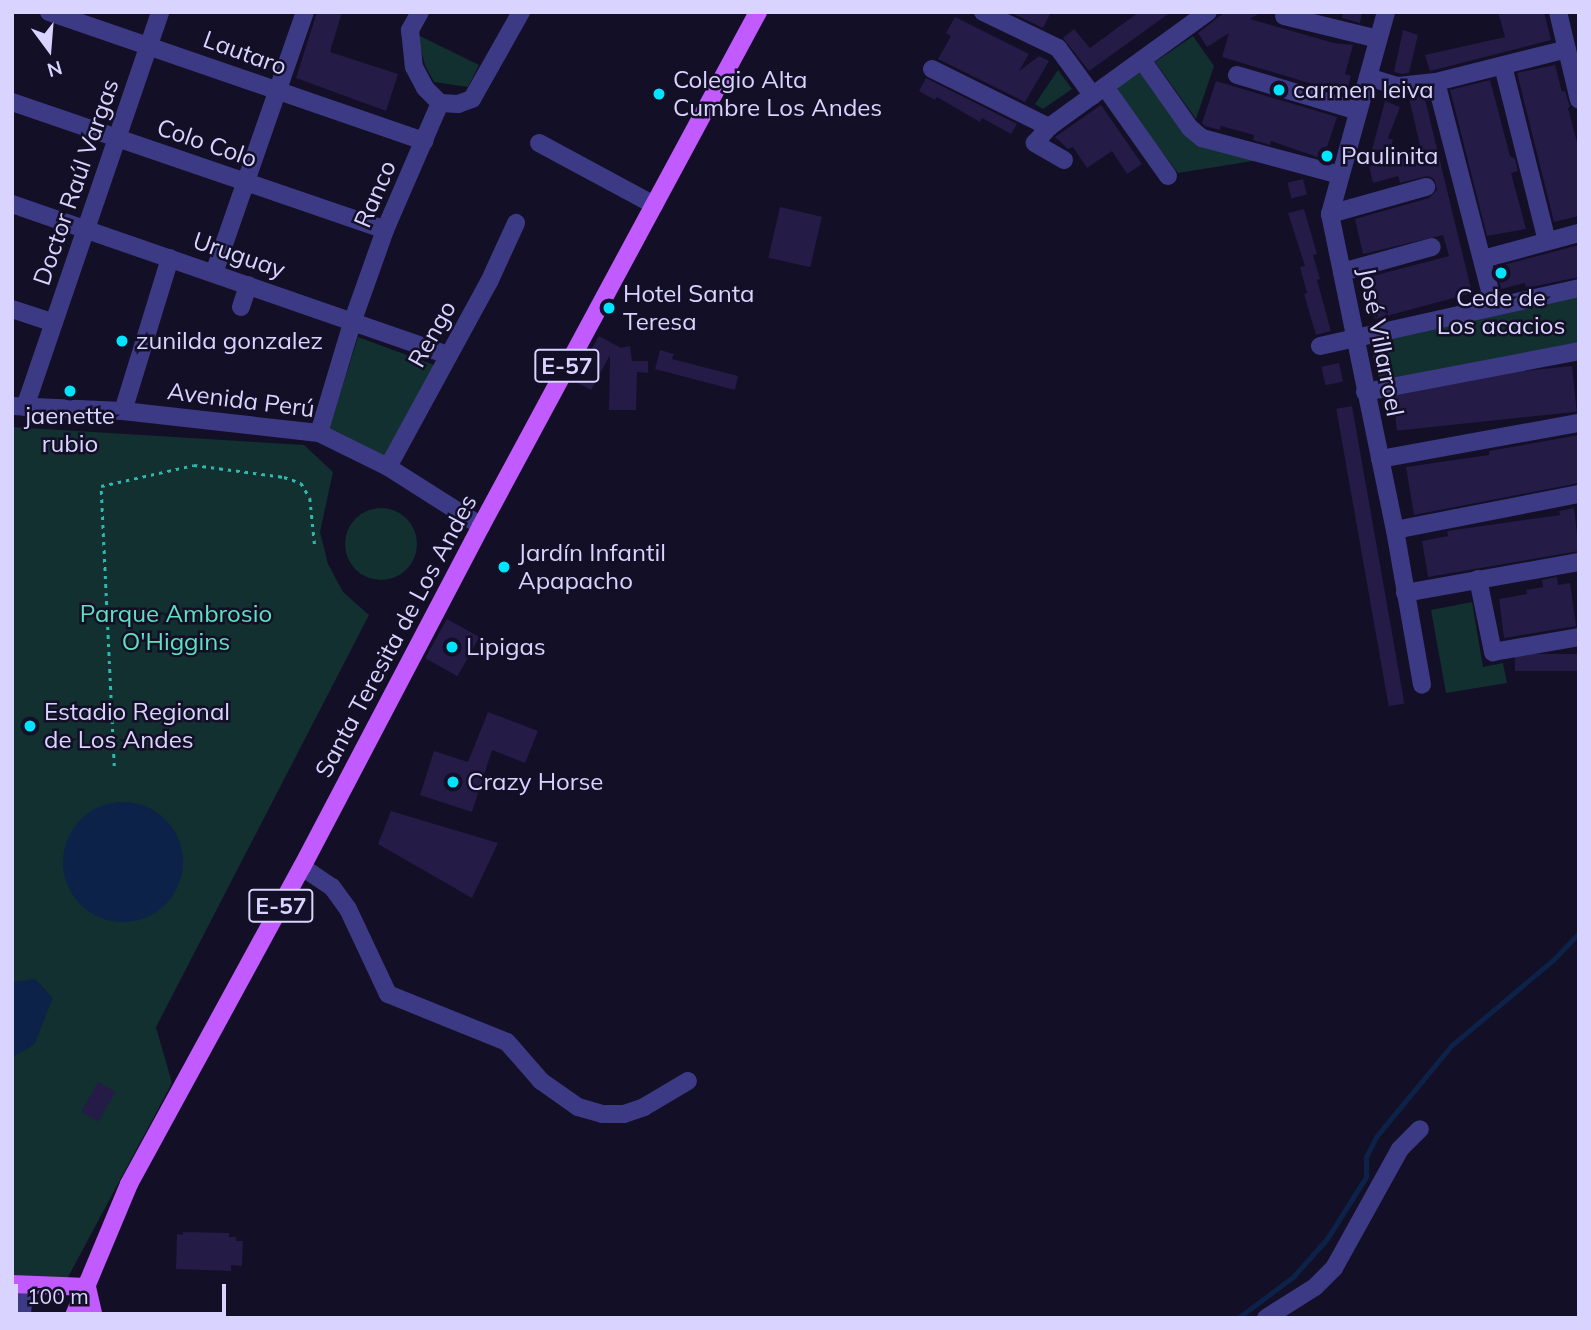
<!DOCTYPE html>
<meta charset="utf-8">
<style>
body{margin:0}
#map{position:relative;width:1591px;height:1330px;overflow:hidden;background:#130f26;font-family:Mulish,sans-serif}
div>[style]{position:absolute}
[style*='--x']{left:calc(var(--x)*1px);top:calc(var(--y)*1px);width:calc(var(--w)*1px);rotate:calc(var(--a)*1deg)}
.green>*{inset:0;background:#12302f}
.round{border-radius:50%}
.water>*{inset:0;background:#0c2248}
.stream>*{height:4.5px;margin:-2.25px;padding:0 2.25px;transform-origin:2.25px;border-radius:2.25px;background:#0c2248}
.building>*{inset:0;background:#241b47;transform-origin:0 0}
.path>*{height:2.5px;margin-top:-1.25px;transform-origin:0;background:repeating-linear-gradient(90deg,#2fb8b0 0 3.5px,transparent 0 8.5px)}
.minor>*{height:18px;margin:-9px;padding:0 9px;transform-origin:9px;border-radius:9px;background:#3d3a85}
.major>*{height:18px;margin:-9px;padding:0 9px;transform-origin:9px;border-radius:9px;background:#c25bff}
.dots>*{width:19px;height:19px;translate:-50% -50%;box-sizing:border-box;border:4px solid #130f26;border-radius:50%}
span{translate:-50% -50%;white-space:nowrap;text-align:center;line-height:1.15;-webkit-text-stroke:5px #130f26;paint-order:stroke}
.shield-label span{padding:2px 5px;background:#130f26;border:2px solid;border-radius:5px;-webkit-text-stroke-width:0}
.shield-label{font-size:23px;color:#d9d4ff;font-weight:700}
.street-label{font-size:24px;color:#d9d4ff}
.poi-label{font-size:24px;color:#d9d4ff}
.left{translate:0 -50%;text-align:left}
.park-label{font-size:24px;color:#5fe0c0}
.frame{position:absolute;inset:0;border:14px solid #d9d4ff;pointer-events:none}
.north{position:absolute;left:14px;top:14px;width:70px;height:70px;-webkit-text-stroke:5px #130f26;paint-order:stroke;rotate:164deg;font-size:19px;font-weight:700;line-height:28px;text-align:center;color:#d9d4ff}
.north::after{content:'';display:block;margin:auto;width:24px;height:32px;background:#d9d4ff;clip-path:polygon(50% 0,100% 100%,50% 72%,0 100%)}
.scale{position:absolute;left:14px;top:1284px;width:212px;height:32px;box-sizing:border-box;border:4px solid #d9d4ff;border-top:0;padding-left:9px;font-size:21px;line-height:24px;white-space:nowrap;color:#d9d4ff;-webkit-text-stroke:5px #130f26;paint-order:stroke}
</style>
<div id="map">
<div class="green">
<i style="clip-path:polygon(420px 36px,479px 65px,468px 87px,434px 82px,425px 65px,418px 40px)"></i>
<i style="clip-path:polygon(1193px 36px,1214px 66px,1196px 119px,1155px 62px)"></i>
<i style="clip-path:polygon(1142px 69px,1188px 135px,1259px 160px,1178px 173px,1114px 88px)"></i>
<i style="clip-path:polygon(1058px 70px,1072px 89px,1043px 109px,1035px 104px)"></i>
<i style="clip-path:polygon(1579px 297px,1579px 348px,1380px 383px,1370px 344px)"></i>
<i style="clip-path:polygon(358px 337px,434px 365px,385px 456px,329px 429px)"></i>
<i style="clip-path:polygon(12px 427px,304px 445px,333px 472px,320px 532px,328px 564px,343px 592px,369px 615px,156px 1027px,172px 1083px,67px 1279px,12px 1275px)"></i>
<i class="round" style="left:345px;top:508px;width:72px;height:72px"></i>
<i style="clip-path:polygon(1472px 602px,1483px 667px,1503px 663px,1507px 683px,1446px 693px,1431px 610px)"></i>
</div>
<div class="water">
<i class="round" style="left:63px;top:802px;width:120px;height:120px"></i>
<i style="clip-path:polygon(35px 979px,53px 998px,34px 1045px,12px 1057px,12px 982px)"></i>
</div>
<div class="stream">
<i style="--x:1238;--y:1318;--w:69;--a:-36.7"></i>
<i style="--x:1293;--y:1277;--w:51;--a:-48.2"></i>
<i style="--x:1327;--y:1239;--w:73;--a:-57.8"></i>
<i style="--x:1366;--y:1177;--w:20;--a:-90"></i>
<i style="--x:1366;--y:1157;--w:22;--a:-63"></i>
<i style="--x:1376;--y:1137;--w:118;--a:-50.5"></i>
<i style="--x:1451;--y:1046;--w:133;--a:-40.1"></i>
<i style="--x:1553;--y:960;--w:37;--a:-46"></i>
</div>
<div class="building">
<i style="clip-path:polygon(317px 12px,342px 12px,330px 52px,398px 74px,386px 111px,296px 78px)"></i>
<i style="clip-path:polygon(1010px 12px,1051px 12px,1043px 28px)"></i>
<i style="clip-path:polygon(1139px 12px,1171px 12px,1089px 71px,1063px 38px,1074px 29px,1090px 48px)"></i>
<i style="clip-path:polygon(1225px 12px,1261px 12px,1250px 19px,1334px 43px,1353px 45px,1345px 74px,1351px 76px,1346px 94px,1222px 57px,1229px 33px,1207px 47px,1198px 33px)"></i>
<i style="clip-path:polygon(1343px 12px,1362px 12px,1360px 23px,1342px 18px)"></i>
<i style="clip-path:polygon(1498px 12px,1544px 12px,1551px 40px,1430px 71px,1425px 55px,1505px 37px)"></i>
<i style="clip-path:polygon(955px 17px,1029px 54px,1019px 71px,1039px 56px,1049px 61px,1025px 102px,938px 59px,951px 36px,946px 33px)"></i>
<i style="clip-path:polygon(1403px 30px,1418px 35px,1409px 73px,1402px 74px,1394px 72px)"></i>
<i style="clip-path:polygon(1555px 65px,1562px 92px,1565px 91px,1570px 107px,1568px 108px,1579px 150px,1579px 216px,1554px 222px,1517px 73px)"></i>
<i style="clip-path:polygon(926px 78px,1017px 124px,1011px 134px,982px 118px,980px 122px,937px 97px,935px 100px,919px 91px)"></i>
<i style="clip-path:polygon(1490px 80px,1510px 156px,1515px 159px,1518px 171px,1511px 173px,1526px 229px,1487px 236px,1450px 90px)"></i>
<i style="clip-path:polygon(1216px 81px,1337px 117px,1323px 159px,1271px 141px,1270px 145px,1253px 140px,1254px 135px,1221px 126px,1220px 130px,1205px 126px,1202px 123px)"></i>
<i style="clip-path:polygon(1424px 95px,1472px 293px,1375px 319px,1365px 278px,1449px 256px,1443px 235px,1363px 254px,1355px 219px,1429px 198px,1437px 190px,1434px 179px,1428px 176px,1400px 183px,1398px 176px,1373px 183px,1369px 166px,1422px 154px,1409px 98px)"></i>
<i style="clip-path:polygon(1385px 101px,1400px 107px,1388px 138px,1393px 140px,1388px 155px,1372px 150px)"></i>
<i style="clip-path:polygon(1101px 105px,1142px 164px,1127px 174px,1112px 151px,1087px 168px,1073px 147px,1068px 149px,1055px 137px)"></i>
<i style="left:1303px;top:179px;width:16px;height:16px;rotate:76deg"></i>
<i style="left:780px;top:207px;width:43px;height:52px;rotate:13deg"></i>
<i style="clip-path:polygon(1304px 209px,1317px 254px,1313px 255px,1320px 279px,1317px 280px,1331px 331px,1316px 335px,1304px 294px,1307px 293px,1300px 267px,1305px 266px,1288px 213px)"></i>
<i style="clip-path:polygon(1579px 245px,1579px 277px,1526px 288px,1525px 283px,1501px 289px,1496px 267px)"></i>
<i style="clip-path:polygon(599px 336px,621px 348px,630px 346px,632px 361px,648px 361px,648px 373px,637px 372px,636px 410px,609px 410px,610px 355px,591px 390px,574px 381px)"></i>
<i style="clip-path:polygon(660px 350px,674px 354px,672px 359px,738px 376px,735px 390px,655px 369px)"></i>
<i style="left:1339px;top:363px;width:19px;height:18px;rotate:78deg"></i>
<i style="left:1572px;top:366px;width:46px;height:181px;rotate:84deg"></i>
<i style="left:1352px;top:406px;width:302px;height:16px;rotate:80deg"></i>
<i style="clip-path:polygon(1579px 435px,1579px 483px,1414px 515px,1406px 467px,1489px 455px,1489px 451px)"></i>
<i style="clip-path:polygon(1574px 508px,1579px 551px,1428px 577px,1422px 541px,1448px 536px,1447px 531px,1560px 515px,1559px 511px)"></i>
<i style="clip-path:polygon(1557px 577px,1558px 585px,1570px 583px,1576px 626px,1504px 638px,1499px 599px,1527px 594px,1526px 590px,1543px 587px,1542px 580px)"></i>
<i style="left:447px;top:619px;width:37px;height:45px;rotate:29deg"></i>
<i style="left:1579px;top:654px;width:17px;height:64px;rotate:90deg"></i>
<i style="clip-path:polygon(488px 712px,538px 731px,525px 763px,492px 750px,472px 812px,420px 795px,434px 751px,468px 762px)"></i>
<i style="clip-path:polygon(391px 811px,498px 843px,472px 898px,378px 844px)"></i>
<i style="left:98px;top:1082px;width:20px;height:34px;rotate:30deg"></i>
<i style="clip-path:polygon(183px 1232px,229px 1233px,229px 1237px,236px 1237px,236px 1241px,243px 1241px,242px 1266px,231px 1265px,231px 1271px,176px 1269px,177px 1234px,183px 1235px)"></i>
</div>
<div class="path">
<i style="--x:114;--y:766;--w:280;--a:-92.7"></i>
<i style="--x:101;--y:486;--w:95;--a:-12.7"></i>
<i style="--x:194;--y:465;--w:91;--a:7.6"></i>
<i style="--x:284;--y:477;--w:18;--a:19"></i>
<i style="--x:301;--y:483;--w:17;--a:59"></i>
<i style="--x:310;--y:498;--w:49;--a:84.2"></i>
</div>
<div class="minor">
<i style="--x:49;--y:12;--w:397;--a:19"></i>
<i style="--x:420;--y:12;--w:21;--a:119"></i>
<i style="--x:410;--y:30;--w:37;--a:84"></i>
<i style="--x:414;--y:67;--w:24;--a:62"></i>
<i style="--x:425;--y:88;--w:21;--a:45"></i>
<i style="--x:983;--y:12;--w:83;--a:25.6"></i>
<i style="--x:1058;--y:48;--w:59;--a:53.9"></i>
<i style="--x:1386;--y:12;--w:210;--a:105.5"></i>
<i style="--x:1330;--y:214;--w:323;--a:78.4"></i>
<i style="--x:1395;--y:530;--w:157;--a:80.1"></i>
<i style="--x:1558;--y:12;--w:90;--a:76.6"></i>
<i style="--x:1284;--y:16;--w:97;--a:13.7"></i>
<i style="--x:1142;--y:60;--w:83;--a:54.8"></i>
<i style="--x:1190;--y:128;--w:16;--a:40"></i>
<i style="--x:1202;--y:138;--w:143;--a:15"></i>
<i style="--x:1503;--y:66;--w:180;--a:75.9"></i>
<i style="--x:932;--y:69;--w:131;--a:26.4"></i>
<i style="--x:1237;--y:75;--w:126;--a:16.6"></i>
<i style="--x:1368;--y:77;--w:31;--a:17"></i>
<i style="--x:1398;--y:86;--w:38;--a:-6"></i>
<i style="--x:1436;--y:82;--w:135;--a:-14.1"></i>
<i style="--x:1436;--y:82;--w:232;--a:75.5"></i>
<i style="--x:1105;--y:87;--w:109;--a:54.7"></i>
<i style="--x:12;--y:102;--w:394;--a:18.9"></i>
<i style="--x:539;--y:143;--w:131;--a:28.3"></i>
<i style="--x:1064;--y:160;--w:34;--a:-150"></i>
<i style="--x:1035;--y:143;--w:21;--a:-49"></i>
<i style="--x:1049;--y:127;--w:196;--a:-35.9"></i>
<i style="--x:12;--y:204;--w:462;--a:19.1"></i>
<i style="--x:1330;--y:214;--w:100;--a:-15.7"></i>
<i style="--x:1483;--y:259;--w:99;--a:-15.2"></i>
<i style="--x:1342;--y:272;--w:93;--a:-15.5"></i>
<i style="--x:214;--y:273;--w:276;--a:-70.8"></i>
<i style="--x:241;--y:307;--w:23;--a:-72"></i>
<i style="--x:12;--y:309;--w:44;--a:18.4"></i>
<i style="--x:1320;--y:346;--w:265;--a:-12.6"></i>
<i style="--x:1365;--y:392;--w:218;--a:-10.8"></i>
<i style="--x:12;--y:406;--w:111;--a:2.6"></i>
<i style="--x:123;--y:411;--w:197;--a:6.4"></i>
<i style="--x:319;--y:433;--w:77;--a:26.2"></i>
<i style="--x:388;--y:467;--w:110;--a:32.4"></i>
<i style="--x:25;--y:407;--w:417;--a:-71.1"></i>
<i style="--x:123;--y:411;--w:160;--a:-72.9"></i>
<i style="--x:319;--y:433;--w:118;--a:-73.3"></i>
<i style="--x:353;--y:320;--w:96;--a:-70.4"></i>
<i style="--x:385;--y:230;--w:138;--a:-66.6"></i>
<i style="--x:440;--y:103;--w:18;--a:3"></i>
<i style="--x:458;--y:104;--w:15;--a:-20"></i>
<i style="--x:472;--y:99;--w:100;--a:-60.6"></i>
<i style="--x:1380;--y:459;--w:202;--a:-10.3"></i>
<i style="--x:388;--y:467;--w:211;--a:-61.4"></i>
<i style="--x:489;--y:282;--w:65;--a:-65.4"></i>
<i style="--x:1395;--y:530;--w:187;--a:-11.1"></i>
<i style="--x:1478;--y:579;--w:75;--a:78.4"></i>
<i style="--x:1493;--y:652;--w:87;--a:-9.9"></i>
<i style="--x:1405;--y:593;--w:177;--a:-10.1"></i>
<i style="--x:302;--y:867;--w:36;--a:34"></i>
<i style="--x:332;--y:887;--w:27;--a:54"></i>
<i style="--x:348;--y:909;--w:94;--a:64.8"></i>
<i style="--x:388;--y:994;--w:128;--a:22"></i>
<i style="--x:507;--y:1042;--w:52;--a:48.9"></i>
<i style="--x:541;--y:1081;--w:45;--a:35.1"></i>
<i style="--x:578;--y:1107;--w:25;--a:16"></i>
<i style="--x:602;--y:1114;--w:22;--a:0"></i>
<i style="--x:624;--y:1114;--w:21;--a:-19"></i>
<i style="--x:644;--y:1107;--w:51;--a:-30.6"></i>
<i style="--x:22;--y:1318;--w:33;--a:-87"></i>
<i style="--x:1266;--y:1318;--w:58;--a:-32.3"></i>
<i style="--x:1315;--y:1287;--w:27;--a:-45"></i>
<i style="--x:1334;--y:1268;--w:136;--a:-61"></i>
<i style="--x:1400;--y:1149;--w:28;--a:-45"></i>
</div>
<div class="major">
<i style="--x:12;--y:1284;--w:75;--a:2.3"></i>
<i style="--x:87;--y:1287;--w:32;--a:77"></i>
<i style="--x:73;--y:1318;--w:145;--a:-67.3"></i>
<i style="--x:129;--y:1184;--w:361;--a:-61.4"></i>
<i style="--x:302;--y:867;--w:385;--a:-62.3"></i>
<i style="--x:481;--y:526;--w:584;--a:-61.68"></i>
</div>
<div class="dots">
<i style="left:1279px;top:90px;background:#00e5ff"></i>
<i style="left:659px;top:94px;background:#00e5ff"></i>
<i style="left:1327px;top:156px;background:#00e5ff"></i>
<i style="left:1501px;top:273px;background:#00e5ff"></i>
<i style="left:609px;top:308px;background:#00e5ff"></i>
<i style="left:122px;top:341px;background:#00e5ff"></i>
<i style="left:70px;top:391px;background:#00e5ff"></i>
<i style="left:504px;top:567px;background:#00e5ff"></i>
<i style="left:452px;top:647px;background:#00e5ff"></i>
<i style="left:30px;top:726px;background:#00e5ff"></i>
<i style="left:453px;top:782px;background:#00e5ff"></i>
</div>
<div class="shield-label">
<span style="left:567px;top:366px">E-57</span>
<span style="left:281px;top:906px">E-57</span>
</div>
<div class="street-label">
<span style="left:245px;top:53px;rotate:20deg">Lautaro</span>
<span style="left:207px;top:143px;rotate:19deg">Colo Colo</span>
<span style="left:76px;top:182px;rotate:-71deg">Doctor Raúl Vargas</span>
<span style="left:375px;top:194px;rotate:-67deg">Ranco</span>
<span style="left:239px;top:255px;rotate:19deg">Uruguay</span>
<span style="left:432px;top:334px;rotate:-61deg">Rengo</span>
<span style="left:1381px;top:342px;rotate:79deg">José Villarroel</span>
<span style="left:241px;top:400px;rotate:7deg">Avenida Perú</span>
<span style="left:396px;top:636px;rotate:-62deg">Santa Teresita de Los Andes</span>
</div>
<div class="poi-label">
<span class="left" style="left:673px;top:94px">Colegio Alta<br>Cumbre Los Andes</span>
<span class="left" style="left:1293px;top:90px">carmen leiva</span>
<span class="left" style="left:1341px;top:156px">Paulinita</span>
<span class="left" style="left:623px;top:308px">Hotel Santa<br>Teresa</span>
<span style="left:1501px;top:312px">Cede de<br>Los acacios</span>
<span class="left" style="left:136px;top:341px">zunilda gonzalez</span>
<span style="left:70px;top:430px">jaenette<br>rubio</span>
<span class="left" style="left:518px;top:567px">Jardín Infantil<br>Apapacho</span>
<span class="left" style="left:466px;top:647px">Lipigas</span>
<span class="left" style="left:44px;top:726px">Estadio Regional<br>de Los Andes</span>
<span class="left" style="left:467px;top:782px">Crazy Horse</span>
</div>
<div class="park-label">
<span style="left:176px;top:628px">Parque Ambrosio<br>O'Higgins</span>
</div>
<div class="frame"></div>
<div class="north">N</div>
<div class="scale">100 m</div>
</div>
